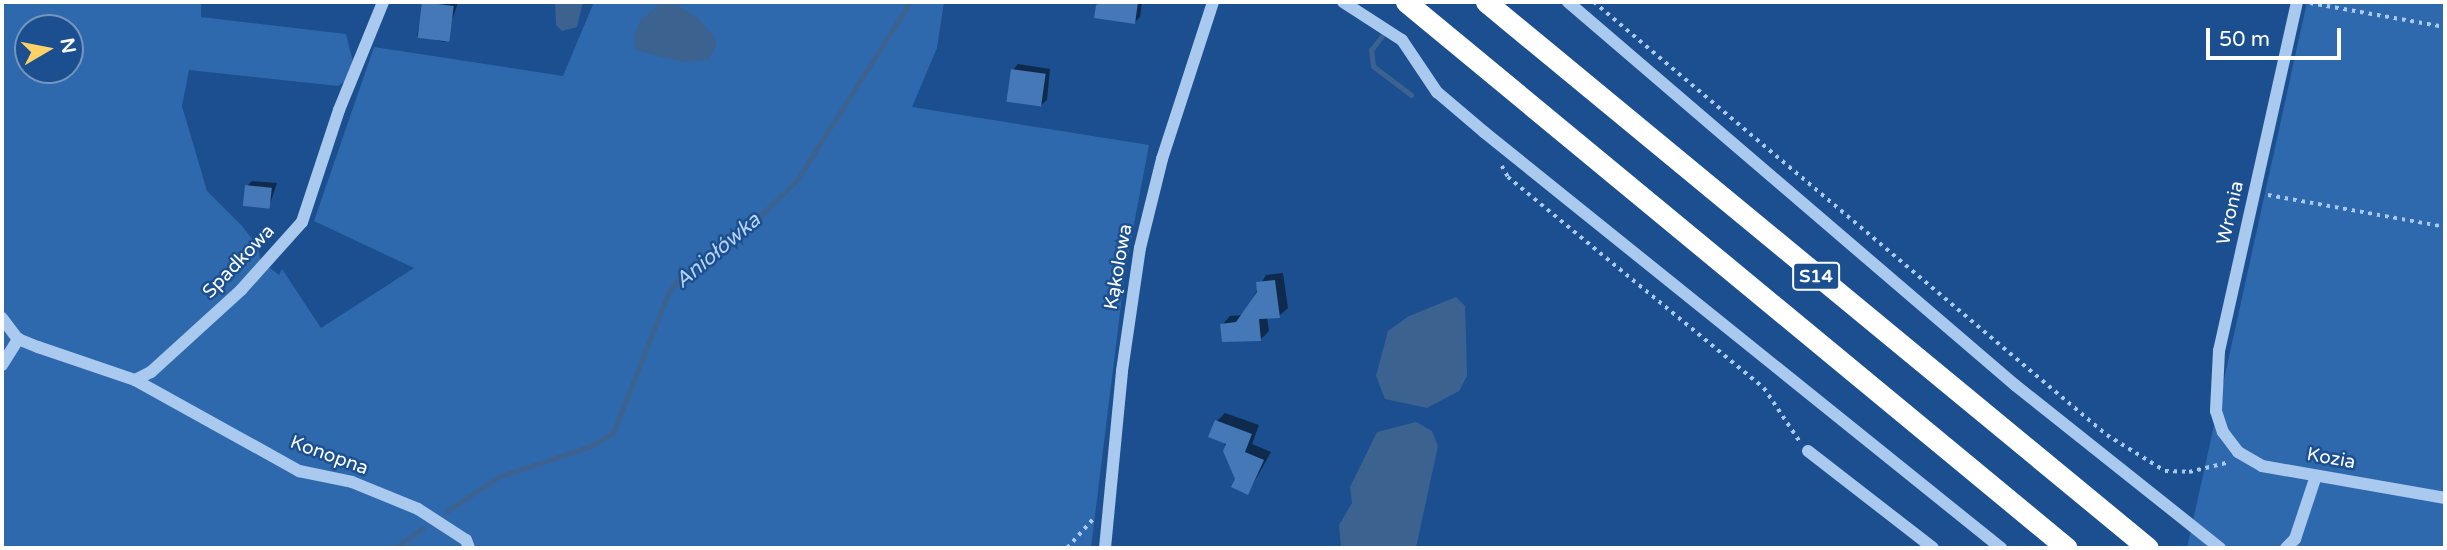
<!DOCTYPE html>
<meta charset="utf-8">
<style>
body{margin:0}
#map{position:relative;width:2447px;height:550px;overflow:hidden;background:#1b4f8f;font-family:"Varela Round",sans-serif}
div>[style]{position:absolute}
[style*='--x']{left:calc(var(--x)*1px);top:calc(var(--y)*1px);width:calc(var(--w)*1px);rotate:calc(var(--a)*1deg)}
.green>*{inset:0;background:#2e69ad}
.water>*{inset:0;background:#3c6290}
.shadow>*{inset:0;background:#0007}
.stream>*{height:5px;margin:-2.5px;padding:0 2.5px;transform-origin:2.5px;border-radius:2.5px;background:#3c6290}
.building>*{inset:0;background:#4478b7;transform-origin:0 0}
.path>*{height:3.5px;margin-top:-1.75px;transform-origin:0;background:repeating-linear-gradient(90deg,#a9c9ee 0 3.5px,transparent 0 8.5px)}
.minor>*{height:12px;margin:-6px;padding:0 6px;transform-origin:6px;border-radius:6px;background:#a9c9ee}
.highway>*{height:21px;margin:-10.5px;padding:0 10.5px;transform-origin:10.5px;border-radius:10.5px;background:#fff}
span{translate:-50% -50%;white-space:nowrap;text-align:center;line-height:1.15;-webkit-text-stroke:5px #1b4f8f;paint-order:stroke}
.shield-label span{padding:2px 5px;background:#1b4f8f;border:2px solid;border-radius:5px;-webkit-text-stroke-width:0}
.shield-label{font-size:18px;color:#fff;font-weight:700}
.street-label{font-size:19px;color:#fff}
.water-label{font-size:21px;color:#b5d3f5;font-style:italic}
.frame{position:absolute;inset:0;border:4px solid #fff;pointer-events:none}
.north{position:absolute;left:14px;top:14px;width:70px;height:70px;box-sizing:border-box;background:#1b4f8f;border:2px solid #7695bc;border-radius:50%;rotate:80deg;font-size:19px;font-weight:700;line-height:28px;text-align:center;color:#fff}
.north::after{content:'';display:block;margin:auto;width:24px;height:32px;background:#ffd166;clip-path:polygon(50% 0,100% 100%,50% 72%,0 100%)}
.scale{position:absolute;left:2206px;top:28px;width:135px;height:32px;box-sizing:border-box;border:4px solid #fff;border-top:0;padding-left:9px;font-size:21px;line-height:24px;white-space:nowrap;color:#fff;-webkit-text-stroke:5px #1b4f8f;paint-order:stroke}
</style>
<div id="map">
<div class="green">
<i style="clip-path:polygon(evenodd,2px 2px,201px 2px,201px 17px,346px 34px,353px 62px,347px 80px,338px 86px,189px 70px,182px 106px,207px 191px,242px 226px,257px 245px,261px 261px,279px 275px,282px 269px,321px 328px,414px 268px,314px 221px,374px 47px,563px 76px,594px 2px,944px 2px,937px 48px,912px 107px,1149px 145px,1125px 272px,1091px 548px,2px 548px,2px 2px,28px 28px,70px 28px,70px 70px,28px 70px,28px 28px)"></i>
<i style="clip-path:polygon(2307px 2px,2445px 2px,2445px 548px,2187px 548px)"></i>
</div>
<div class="water">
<i style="clip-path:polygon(555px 2px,583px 2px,577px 27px,562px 31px,556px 25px)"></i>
<i style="clip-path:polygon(674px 3px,697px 17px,712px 34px,717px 44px,708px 60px,682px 62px,635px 50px,634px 35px,641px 20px,660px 4px)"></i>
<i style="clip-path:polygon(1456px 297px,1465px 306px,1466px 336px,1467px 376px,1459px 391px,1427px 408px,1385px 399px,1376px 376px,1388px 331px,1409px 316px)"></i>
<i style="clip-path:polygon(1416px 422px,1432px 431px,1438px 446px,1416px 548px,1341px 548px,1339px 525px,1352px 503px,1350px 487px,1377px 432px)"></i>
</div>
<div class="shadow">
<i style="clip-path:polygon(424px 2px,458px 2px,445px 42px,417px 36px)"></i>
<i style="clip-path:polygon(1102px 2px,1142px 2px,1140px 17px,1135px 22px,1096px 17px)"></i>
<i style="clip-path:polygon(1018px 64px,1050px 69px,1047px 100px,1041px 105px,1013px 70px)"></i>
<i style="clip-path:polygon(252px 181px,277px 183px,269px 207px,247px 186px)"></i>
<i style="clip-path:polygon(1283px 273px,1288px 308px,1279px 316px,1267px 317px,1269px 331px,1261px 339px,1222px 325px,1230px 316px,1243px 315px,1266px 275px)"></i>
<i style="clip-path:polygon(1225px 413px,1259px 425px,1252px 444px,1271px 452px,1248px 493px,1236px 479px,1217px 421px)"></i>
</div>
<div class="stream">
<i style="--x:1382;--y:36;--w:18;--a:128"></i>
<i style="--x:1371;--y:50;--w:16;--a:83"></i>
<i style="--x:1373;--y:66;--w:48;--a:37.3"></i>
<i style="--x:447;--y:511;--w:61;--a:-33.7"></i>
<i style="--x:498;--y:477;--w:98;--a:-18.4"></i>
<i style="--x:591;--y:446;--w:26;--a:-31"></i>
<i style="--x:613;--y:433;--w:153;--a:-68.5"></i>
<i style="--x:669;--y:291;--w:25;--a:-50"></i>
<i style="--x:685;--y:272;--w:44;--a:-28.3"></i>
<i style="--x:724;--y:251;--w:102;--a:-44.2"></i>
<i style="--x:797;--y:180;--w:211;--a:-57.6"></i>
<i style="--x:395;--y:548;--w:34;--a:-36"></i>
</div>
<div class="building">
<i style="left:422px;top:2px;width:32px;height:36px;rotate:7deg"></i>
<i style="clip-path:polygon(1103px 2px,1138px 2px,1135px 24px,1094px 18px,1096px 5px)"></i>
<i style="left:1011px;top:69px;width:35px;height:33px;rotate:8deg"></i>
<i style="left:245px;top:185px;width:27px;height:21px;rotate:6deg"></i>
<i style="clip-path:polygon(1275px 280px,1280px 318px,1259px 319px,1261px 341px,1222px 342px,1220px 324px,1236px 322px,1257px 292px,1256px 282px)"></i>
<i style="clip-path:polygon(1215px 420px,1252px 434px,1245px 452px,1264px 460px,1248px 495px,1231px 487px,1235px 479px,1223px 451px,1226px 444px,1208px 437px)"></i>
</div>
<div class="path">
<i style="--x:1594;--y:2;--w:671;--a:40.17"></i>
<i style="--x:2107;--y:435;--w:68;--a:31.8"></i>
<i style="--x:2165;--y:471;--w:24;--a:2"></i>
<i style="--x:2189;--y:472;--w:42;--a:-13.7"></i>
<i style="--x:2310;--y:3;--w:137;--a:10.1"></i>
<i style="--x:1502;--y:166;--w:13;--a:61"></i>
<i style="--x:1508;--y:177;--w:332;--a:39.5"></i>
<i style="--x:1764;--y:388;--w:65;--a:56.3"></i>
<i style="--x:2268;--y:195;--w:180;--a:10.2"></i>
<i style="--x:1067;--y:548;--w:38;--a:-48"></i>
</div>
<div class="minor">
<i style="--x:1343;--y:2;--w:70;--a:32.8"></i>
<i style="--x:1402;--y:40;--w:63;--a:56.1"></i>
<i style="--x:1437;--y:92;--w:62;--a:40.4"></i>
<i style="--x:1484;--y:132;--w:664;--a:38.82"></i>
<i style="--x:1568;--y:2;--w:589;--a:40.59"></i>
<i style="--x:2015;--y:385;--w:262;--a:38.5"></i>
<i style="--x:2297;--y:2;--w:358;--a:102.6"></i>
<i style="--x:2219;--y:351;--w:60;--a:92.9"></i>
<i style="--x:2216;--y:411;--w:22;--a:72"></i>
<i style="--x:2223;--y:432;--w:25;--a:53"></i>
<i style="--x:2238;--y:452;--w:28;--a:30"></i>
<i style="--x:2262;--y:466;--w:186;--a:9.9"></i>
<i style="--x:2;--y:318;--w:26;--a:53"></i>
<i style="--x:18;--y:339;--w:22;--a:22"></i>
<i style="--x:38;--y:347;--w:102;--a:18.8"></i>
<i style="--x:135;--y:380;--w:18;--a:-27"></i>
<i style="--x:151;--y:372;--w:122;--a:-42.3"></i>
<i style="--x:241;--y:290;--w:91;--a:-48.1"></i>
<i style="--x:302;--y:222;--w:118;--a:-71.7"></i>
<i style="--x:339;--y:110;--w:117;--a:-67.8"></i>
<i style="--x:2;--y:365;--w:31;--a:-58"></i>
<i style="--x:135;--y:380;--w:188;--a:29"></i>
<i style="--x:299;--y:471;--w:54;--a:11.7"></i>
<i style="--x:352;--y:482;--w:71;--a:22.2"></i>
<i style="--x:418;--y:509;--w:57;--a:32.9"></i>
<i style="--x:466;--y:540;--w:9;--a:69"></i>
<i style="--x:1808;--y:451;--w:158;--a:37.8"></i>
<i style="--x:1105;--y:548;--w:178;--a:-84.5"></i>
<i style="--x:1122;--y:371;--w:124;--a:-81.7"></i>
<i style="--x:1140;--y:248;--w:92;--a:-76.1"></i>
<i style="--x:1162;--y:159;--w:165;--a:-72"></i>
<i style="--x:2286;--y:548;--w:13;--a:-45"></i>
<i style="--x:2295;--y:539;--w:66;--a:-71.6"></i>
</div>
<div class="highway">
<i style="--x:1406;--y:2;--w:857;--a:39.56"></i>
<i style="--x:1486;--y:2;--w:858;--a:39.51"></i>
</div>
<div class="shield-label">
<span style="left:1816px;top:276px">S14</span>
</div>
<div class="street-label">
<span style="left:2231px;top:213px;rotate:-77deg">Wronia</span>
<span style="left:239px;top:262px;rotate:-46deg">Spadkowa</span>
<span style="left:1119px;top:267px;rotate:-80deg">Kąkolowa</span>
<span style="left:329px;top:456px;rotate:20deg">Konopna</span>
<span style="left:2331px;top:459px;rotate:10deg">Kozia</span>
</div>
<div class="water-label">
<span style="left:718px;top:251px;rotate:-40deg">Aniołówka</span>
</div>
<div class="frame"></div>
<div class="north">N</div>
<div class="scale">50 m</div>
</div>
